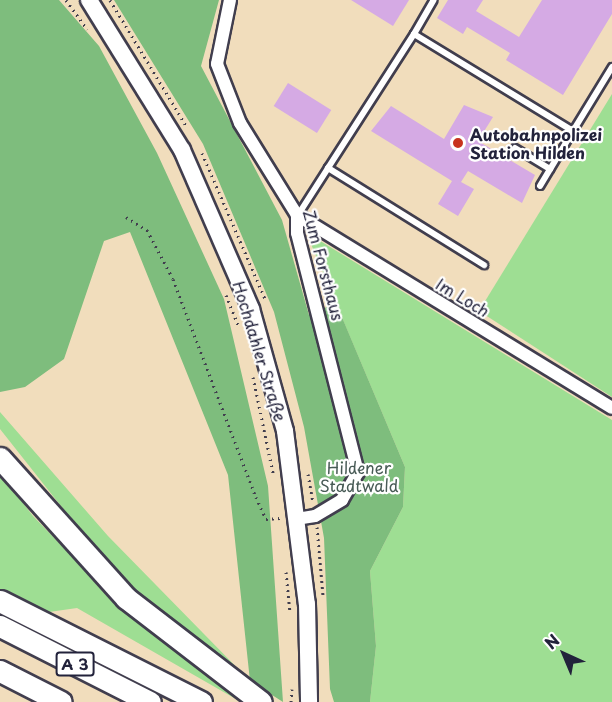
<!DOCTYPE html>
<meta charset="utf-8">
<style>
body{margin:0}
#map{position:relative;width:612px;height:702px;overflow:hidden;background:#f1ddbc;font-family:"Playpen Sans",sans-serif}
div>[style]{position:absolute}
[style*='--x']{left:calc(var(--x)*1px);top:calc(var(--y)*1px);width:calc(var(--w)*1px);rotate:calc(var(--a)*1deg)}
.green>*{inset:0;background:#9ede93}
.forest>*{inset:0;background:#7ebd7d}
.building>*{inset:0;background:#d5aae4;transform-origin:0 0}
.path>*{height:3px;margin-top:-1.5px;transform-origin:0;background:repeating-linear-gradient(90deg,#413e4e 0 1.5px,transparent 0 6px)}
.roads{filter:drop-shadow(2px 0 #413e4e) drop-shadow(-2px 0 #413e4e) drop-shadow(0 2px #413e4e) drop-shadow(0 -2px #413e4e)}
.lane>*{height:6px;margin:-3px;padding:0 3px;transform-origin:3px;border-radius:3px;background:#fff}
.street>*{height:12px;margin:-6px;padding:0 6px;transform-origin:6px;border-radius:6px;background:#fff}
.secondary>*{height:16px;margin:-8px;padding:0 8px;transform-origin:8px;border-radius:8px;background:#fff}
.highway>*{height:21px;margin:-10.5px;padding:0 10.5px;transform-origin:10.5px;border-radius:10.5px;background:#fff}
.dots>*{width:16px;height:16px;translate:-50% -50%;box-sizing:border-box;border:3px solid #fff;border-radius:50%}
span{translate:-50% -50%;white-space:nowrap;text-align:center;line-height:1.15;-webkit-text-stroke:4.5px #fff;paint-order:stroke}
.shield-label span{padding:2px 4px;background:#fff;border:2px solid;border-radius:4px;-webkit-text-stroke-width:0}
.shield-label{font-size:15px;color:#22223b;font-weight:700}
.poi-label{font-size:16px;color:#22223b;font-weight:700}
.left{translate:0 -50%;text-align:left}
.street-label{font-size:16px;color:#22223b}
.park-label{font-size:16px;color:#475a55}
.north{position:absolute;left:534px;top:624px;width:60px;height:60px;-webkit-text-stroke:4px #fff;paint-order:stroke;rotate:316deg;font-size:16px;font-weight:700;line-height:24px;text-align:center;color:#22223b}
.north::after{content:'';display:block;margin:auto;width:21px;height:27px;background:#22223b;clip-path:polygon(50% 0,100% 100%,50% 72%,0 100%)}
</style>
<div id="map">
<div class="green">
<i style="clip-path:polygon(612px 94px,612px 397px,479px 311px)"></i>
<i style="clip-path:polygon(317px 239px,612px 420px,612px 702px,370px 702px,376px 646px,370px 571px,403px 507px,405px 467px,311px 244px)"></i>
<i style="clip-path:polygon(0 412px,108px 536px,250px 681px,143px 597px,87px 539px,0 429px)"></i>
<i style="clip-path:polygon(0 473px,33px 516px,118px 604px,241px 702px,77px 608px,42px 613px,0 591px)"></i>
</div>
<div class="forest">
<i style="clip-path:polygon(0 0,59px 0,99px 46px,157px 153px,224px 299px,268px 486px,283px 702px,250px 681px,228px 475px,130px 232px,104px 241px,64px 359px,25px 387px,0 392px)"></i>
<i style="clip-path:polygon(114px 0,219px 0,201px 66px,282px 220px,309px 315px,336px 303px,405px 467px,403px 507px,370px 571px,376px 646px,370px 702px,334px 702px,330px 689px,324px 538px,304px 427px,274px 312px,203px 144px)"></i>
</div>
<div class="building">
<i style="clip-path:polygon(351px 0,409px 0,393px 26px)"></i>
<i style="clip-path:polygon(448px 0,483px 0,476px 11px,519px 37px,542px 0,612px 0,612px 14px,563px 95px,506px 60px,510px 53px,467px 27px,463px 34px,437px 18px)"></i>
<i style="left:288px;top:83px;width:51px;height:27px;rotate:32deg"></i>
<i style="clip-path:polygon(464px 105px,493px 117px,478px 141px,535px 175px,522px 203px,468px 171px,461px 182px,474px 189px,458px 216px,438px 204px,452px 181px,371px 131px,391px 106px,444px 139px)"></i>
</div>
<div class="path">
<i style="--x:66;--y:0;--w:36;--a:54"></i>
<i style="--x:110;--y:0;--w:149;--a:58.8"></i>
<i style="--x:202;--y:153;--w:161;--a:66.6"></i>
<i style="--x:126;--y:217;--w:25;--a:32"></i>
<i style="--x:147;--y:230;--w:55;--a:62"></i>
<i style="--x:173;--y:279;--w:233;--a:69.2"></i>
<i style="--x:256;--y:497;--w:24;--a:66"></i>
<i style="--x:266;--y:519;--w:14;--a:-4"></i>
<i style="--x:226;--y:295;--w:32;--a:68"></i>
<i style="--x:253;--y:377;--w:98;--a:78.2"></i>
<i style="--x:308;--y:474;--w:29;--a:80"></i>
<i style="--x:317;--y:527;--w:68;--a:85"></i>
<i style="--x:286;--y:572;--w:41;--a:84.4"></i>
<i style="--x:291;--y:702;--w:13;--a:-86"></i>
</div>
<div class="roads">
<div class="lane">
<i style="--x:414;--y:34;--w:39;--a:-60"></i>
<i style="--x:573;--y:131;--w:75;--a:-58.6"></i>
<i style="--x:515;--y:148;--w:41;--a:31"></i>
<i style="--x:328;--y:168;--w:159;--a:-57.3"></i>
<i style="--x:414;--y:34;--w:186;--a:31.4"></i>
<i style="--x:573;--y:131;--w:64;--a:121"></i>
<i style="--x:298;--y:215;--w:56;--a:-57.4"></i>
<i style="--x:328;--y:168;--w:184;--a:31.9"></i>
</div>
<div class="street">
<i style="--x:230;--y:0;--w:65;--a:101.5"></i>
<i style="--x:217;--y:64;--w:63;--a:68.7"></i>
<i style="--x:240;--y:123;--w:108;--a:58.2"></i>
<i style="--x:297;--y:215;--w:18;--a:90"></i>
<i style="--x:297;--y:233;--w:247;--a:75.7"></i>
<i style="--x:358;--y:472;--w:32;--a:120"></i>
<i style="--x:342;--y:500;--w:31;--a:149"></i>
<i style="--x:315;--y:516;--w:18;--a:171"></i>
<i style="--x:297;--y:215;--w:369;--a:31.5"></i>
</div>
<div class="secondary">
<i style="--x:89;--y:0;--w:176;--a:58.2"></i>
<i style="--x:182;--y:150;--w:173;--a:66.5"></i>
<i style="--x:251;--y:309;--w:127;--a:74.4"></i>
<i style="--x:285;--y:431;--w:174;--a:82.8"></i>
<i style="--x:307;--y:604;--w:98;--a:88.8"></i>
</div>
<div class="highway">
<i style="--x:0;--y:458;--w:188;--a:48"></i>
<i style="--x:126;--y:598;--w:170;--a:37.6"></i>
<i style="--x:0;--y:601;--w:225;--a:26.7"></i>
<i style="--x:0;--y:626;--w:168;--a:26.9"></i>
<i style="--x:0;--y:671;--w:68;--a:26.9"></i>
</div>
</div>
<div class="dots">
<i style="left:458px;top:143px;background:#c8321e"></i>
</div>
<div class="shield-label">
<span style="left:75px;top:664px">A 3</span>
</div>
<div class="poi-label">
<span class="left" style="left:470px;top:143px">Autobahnpolizei<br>Station Hilden</span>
</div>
<div class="street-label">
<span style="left:324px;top:265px;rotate:75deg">Zum Forsthaus</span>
<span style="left:463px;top:297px;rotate:31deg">Im Loch</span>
<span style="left:260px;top:351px;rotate:73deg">Hochdahler Straße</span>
</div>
<div class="park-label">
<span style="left:359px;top:476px">Hildener<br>Stadtwald</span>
</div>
<div class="north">N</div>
</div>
